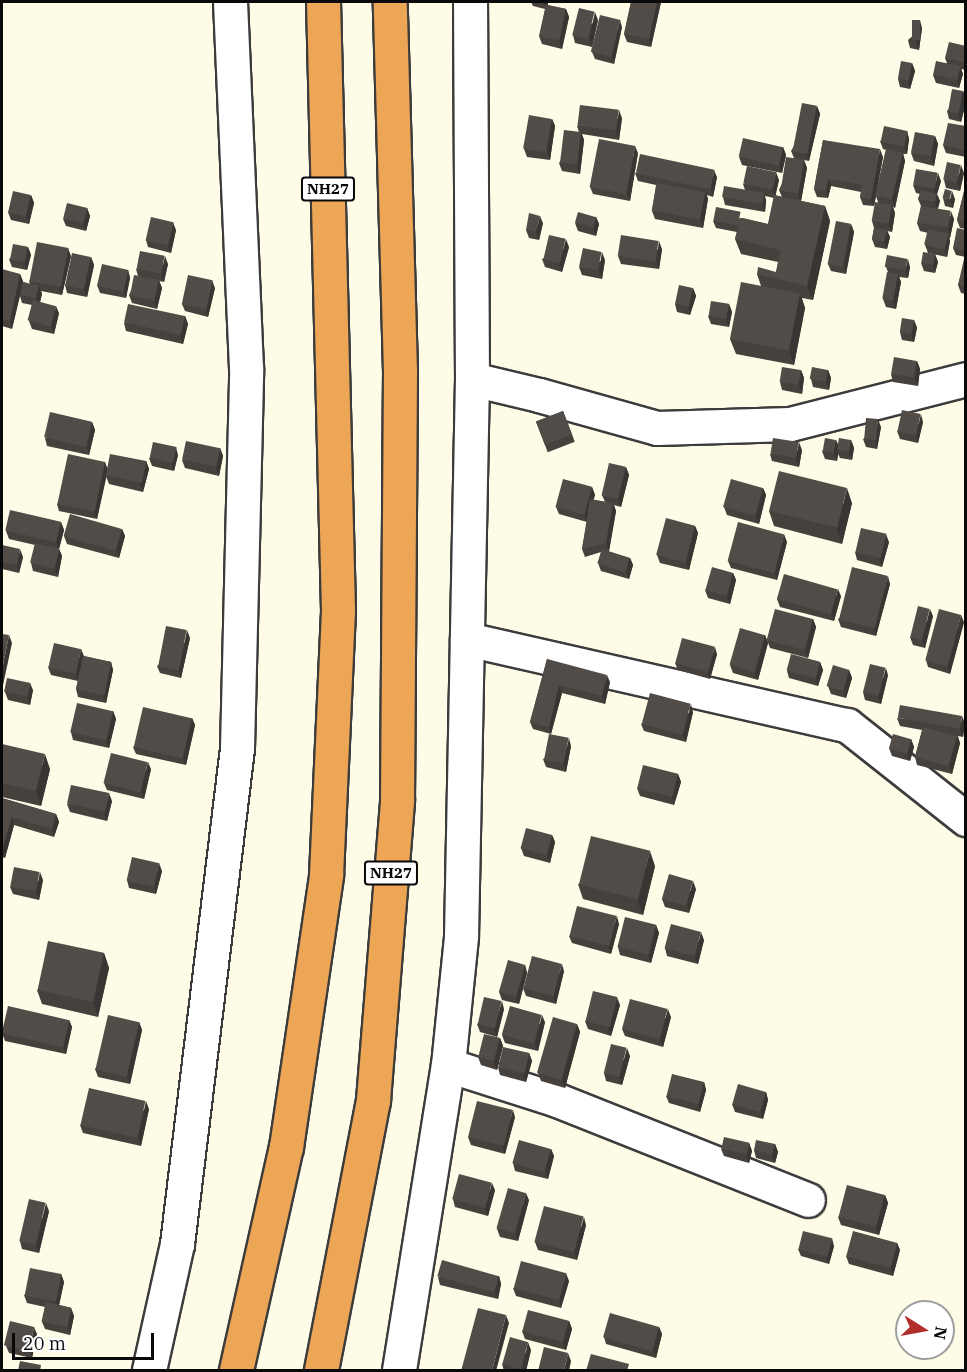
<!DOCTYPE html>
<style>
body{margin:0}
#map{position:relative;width:967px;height:1372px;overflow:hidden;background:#fefbe7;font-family:"IBM Plex Serif",serif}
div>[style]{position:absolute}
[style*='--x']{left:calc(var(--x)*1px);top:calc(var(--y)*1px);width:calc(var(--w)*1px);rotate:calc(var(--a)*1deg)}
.roads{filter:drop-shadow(2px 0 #3c3c3c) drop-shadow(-2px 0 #3c3c3c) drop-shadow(0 2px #3c3c3c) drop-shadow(0 -2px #3c3c3c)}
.minor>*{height:33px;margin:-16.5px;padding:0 16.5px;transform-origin:16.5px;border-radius:16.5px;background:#fff}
.highway>*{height:33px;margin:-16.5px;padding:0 16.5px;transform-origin:16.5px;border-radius:16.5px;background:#eda656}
.wall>*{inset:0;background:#46413d;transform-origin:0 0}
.shaded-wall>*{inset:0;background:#393532}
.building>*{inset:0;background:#514c47;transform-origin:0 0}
span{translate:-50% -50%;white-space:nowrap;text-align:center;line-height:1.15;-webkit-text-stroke:6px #fff;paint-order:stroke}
.shield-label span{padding:2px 4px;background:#fff;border:2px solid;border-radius:4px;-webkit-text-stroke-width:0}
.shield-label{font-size:15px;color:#090909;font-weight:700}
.frame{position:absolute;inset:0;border:3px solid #090909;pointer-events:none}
.north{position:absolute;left:895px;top:1300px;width:60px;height:60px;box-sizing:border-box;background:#fff;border:2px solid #9d9d9d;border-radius:50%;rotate:101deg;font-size:16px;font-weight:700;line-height:24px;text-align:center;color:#090909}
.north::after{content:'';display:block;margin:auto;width:21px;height:27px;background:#b12e2a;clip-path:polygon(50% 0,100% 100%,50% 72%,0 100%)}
.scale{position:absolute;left:12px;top:1333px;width:142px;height:27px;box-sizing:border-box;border:3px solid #090909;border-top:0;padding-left:8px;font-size:18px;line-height:21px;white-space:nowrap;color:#090909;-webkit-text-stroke:4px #fff;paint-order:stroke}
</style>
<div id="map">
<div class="roads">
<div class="minor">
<i style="--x:472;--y:379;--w:69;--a:13.4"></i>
<i style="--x:539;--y:395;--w:123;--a:15.6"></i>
<i style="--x:657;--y:428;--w:133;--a:-1.7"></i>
<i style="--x:790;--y:424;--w:182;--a:-14.3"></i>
<i style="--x:467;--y:639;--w:390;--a:12.8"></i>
<i style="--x:847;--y:725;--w:152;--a:38.3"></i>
<i style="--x:448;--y:1065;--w:114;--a:17.8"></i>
<i style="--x:557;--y:1100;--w:270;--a:21.7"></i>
<i style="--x:149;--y:1370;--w:129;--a:-77.5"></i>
<i style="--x:177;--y:1244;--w:500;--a:-83.1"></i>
<i style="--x:237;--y:748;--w:380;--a:-88.6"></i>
<i style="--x:246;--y:368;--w:366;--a:-92.5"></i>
<i style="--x:399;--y:1370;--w:309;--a:-80.9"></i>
<i style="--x:448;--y:1065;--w:130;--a:-84.2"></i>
<i style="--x:461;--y:936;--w:557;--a:-88.87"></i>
<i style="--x:472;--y:379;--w:377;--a:-90.3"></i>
</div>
<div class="highway">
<i style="--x:236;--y:1370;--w:229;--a:-77.4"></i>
<i style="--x:286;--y:1147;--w:275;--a:-81.6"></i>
<i style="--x:326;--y:875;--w:265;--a:-87.4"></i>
<i style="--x:338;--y:610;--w:608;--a:-91.41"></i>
<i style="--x:321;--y:1370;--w:275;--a:-79.1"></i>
<i style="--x:373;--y:1100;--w:300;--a:-85.4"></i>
<i style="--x:397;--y:801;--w:430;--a:-89.6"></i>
<i style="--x:400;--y:371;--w:369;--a:-91.6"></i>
</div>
</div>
<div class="wall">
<i style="clip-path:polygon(531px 2px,548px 2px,548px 5px,566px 9px,569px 17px,562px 49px,542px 44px,539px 36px,545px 9px,533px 6px)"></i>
<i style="clip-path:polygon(631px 2px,661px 2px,651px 47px,627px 42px,624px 34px)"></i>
<i style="clip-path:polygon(598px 20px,592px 47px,575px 43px,573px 35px)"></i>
<i style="clip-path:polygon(622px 27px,614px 64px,595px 59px,592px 52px)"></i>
<i style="clip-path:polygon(922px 28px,919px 50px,910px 48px,908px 40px)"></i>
<i style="clip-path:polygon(966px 46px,966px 70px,961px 69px,963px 74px,959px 88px,936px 83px,933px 75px,947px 63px,945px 58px)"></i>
<i style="clip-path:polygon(912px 63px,915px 71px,910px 89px,900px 87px,898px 79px)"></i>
<i style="clip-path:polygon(963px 91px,966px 97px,966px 102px,961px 122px,949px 119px,947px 111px)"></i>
<i style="clip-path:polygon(817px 106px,820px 114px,809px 161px,804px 160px,807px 168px,801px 201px,825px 206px,830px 221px,813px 300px,802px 298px,805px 308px,794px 365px,736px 354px,730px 339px,761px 286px,757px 274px,776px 272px,778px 262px,741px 254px,735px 239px,737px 232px,716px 228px,713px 221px,743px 218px,768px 224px,774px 198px,765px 196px,766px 201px,765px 212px,725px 205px,723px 197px,745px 190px,743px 184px,779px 180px,775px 195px,782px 197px,779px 190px,794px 158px,791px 151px)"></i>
<i style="clip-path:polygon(622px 118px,619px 140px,582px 134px,584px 140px,580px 174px,562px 171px,559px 163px,579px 132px,577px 126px)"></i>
<i style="clip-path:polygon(552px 119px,555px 126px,550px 160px,527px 157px,524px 149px)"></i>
<i style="clip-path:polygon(966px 126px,966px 157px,946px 153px,943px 145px)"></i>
<i style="clip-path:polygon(907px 131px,909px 139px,907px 154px,903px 154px,905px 161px,895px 208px,893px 207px,895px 213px,892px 232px,887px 231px,890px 237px,887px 249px,875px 247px,872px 239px,874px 228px,872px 221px,878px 202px,876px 196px,874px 206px,863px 205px,860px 197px,861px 192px,831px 186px,828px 198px,817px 197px,814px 189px,823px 140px,883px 157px,876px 193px,886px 150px,883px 149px,880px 141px)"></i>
<i style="clip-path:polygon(935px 136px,938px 144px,934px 166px,914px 161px,911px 153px)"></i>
<i style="clip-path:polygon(783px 147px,786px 155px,782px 173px,742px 165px,739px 157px)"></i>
<i style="clip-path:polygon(638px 153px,630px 201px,593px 194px,590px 187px)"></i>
<i style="clip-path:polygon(635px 173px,717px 177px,713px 197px,707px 195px,708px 199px,703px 228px,655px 219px,652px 211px,656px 185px,638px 181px)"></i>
<i style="clip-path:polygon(964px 173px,960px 191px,946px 188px,944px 180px)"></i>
<i style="clip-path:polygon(941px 181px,937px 194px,940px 201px,938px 209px,954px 219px,950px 238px,949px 238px,950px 241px,947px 257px,928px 253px,925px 245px,928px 233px,920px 231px,917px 223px,921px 206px,918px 199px,920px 194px,916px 193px,913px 185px)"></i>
<i style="clip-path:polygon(966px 183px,966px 229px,960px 228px,957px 220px)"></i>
<i style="clip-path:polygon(31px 195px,34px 203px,29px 224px,11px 220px,8px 212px)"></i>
<i style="clip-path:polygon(943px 198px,955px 199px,953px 208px,945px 206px)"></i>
<i style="clip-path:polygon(87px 208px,90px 216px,86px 231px,66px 226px,63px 219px)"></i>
<i style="clip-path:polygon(596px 217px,599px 224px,596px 236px,578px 231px,575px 223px)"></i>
<i style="clip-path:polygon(543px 223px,539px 240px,529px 238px,526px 230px)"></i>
<i style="clip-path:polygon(851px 224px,854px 232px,846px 274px,831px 271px,828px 264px)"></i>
<i style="clip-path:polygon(176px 230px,171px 253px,148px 247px,146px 240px)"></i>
<i style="clip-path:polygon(966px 230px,966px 257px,956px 255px,953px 248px)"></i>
<i style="clip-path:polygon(28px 247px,31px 255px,27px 270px,12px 267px,9px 259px)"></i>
<i style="clip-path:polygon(569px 247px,562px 272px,545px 267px,542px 259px)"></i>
<i style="clip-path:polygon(662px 249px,659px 269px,621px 264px,618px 256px)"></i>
<i style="clip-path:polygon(935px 254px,938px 262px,935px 273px,924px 271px,921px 263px)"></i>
<i style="clip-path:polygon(71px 256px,62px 295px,41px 291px,42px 294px,40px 302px,59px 313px,54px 334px,32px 329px,29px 321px,32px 305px,22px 303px,20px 296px,12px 329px,2px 326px,2px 272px,20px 274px,23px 282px,30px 284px,29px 281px)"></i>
<i style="clip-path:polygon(91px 257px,94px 265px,87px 297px,67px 293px,65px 285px)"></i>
<i style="clip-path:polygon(966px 259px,966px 294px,961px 293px,958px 285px)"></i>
<i style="clip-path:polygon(605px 260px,602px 279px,582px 275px,579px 267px)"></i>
<i style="clip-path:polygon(168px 264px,164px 282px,159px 281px,162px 288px,157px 309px,132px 303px,129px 295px,138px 276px,136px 269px)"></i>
<i style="clip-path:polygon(886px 267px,910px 267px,908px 278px,899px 277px,901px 282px,896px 309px,886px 307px,883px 299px,888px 272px)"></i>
<i style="clip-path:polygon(128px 270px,130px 278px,126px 298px,100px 293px,97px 285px)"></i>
<i style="clip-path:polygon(215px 288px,208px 317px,185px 311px,182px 304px)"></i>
<i style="clip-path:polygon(693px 288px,696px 296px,690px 315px,677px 312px,675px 304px)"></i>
<i style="clip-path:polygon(729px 304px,732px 312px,729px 327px,711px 324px,708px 316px)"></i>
<i style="clip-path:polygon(185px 316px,188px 324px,183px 344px,126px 331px,124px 323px)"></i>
<i style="clip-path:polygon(914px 320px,917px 328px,914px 342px,902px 340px,900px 332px)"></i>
<i style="clip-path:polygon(917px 361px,920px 369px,918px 386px,893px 382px,891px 374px)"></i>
<i style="clip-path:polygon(801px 370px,804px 378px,802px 394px,782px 390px,780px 382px)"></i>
<i style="clip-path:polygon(828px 370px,831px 378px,829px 390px,813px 387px,811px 379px)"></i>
<i style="left:563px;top:411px;width:33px;height:29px;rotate:69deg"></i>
<i style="clip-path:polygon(92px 422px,95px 430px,89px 455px,47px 446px,45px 438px)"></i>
<i style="clip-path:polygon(923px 422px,918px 443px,900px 439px,897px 431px)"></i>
<i style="clip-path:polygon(881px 427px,877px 449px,866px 447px,863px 439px)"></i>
<i style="clip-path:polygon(836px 440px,838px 444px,851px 440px,854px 448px,852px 460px,840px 458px,838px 454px,837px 461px,825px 459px,822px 451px)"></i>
<i style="clip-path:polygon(220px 448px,223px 456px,219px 476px,185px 468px,182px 460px)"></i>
<i style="clip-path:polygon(802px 450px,799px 467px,772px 461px,770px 454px)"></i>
<i style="clip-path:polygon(178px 455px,174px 471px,152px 466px,149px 458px)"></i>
<i style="clip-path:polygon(146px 461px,149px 469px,143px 492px,109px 484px,106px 476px,97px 519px,59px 511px,57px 504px,105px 462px,107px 469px)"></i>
<i style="clip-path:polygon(626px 467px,629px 475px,621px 507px,614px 505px,616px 511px,609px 551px,607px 551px,630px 558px,633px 565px,629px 579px,601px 571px,598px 563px,601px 552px,585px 557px,582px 549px,587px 522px,559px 514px,556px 507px,592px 487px,595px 495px,593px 500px,605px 502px,602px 495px)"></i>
<i style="clip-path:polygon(763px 488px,766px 495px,759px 524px,727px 515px,724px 507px)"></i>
<i style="clip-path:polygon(852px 503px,842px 544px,774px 526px,769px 511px)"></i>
<i style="clip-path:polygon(61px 522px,64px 530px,59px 549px,62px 556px,58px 577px,33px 571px,31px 563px,35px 545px,9px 539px,6px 531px)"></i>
<i style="clip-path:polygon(695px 526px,698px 533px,689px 570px,660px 563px,657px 555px)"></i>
<i style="clip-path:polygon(122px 529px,125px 536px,119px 558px,67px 544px,64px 536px)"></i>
<i style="clip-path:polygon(787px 542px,777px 580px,731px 568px,728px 561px)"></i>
<i style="clip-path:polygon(889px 542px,882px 567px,857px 560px,855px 552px)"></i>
<i style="clip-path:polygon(2px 545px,23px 557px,19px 573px,2px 569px)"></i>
<i style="clip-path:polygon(733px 573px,736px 580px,730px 604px,708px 598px,705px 590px)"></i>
<i style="clip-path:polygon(890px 584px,876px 636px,841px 627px,838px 619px)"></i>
<i style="clip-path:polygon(841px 596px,834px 621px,780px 607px,777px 599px)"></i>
<i style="clip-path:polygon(933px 616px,925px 648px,913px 645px,910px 637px)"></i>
<i style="clip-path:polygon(813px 619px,816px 627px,808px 658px,770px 648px,767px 640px)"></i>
<i style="clip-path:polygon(964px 622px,950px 674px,928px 667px,926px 660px)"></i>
<i style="clip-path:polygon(765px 635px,768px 643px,758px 680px,733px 673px,730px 665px)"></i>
<i style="clip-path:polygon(190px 638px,181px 678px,160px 673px,157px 666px)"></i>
<i style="clip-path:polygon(717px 654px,710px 679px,678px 670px,675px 663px)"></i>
<i style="clip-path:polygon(84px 656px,111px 662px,113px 670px,106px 703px,78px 697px,76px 689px,78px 681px,51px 675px,48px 667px)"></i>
<i style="clip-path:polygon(547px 659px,610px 682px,605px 704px,562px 693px,551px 734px,533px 729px,530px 722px)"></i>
<i style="clip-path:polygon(820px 662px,823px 670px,818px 686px,789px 678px,787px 671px)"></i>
<i style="clip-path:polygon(849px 670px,852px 678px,846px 698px,831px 694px,828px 686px)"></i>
<i style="clip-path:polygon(888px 675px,881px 704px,865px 700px,863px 692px)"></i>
<i style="clip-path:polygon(33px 690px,30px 705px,8px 700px,5px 692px)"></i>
<i style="clip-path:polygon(113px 711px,116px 719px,109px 748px,73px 740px,71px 732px)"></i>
<i style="clip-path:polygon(693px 712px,686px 742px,644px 731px,641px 724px)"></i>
<i style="clip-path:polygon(192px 718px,195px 725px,186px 765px,136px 754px,133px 747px)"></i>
<i style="clip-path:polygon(897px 718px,965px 723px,963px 737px,958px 736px,960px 743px,952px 774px,917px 765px,915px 757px,922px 730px,900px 726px)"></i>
<i style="clip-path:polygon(911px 739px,914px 747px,910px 761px,892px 756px,889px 748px)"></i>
<i style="clip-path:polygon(2px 744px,50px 769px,41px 806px,2px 797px)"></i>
<i style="clip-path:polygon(571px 746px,566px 772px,546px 767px,543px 759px)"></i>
<i style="clip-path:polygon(151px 769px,144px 799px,107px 790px,104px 783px)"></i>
<i style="clip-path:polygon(678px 774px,681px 782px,674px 805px,640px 796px,637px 788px)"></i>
<i style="clip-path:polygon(2px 798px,56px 814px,59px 822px,54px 837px,14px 825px,5px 858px,2px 857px)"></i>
<i style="clip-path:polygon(112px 801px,107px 821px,70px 812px,67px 804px)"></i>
<i style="clip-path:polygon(552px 835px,555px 842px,550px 863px,524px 856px,521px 848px)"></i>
<i style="clip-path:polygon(655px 866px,643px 915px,583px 899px,578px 884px)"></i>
<i style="clip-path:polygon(162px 871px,156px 894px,129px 888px,127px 880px)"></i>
<i style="clip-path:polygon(43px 880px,39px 900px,13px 894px,10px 887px)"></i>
<i style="clip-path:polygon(696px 889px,689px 913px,665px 907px,662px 899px)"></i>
<i style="clip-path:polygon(619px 924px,611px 954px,572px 943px,569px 936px)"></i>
<i style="clip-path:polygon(656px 925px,659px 933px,651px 963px,620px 955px,618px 947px)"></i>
<i style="clip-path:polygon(704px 940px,698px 964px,667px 956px,665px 948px)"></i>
<i style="clip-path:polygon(104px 953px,109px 968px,98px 1017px,42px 1004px,37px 990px)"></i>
<i style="clip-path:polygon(525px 965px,527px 973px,519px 1004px,502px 1000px,499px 992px)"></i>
<i style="clip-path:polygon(564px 971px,556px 1004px,526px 996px,523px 988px)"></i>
<i style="clip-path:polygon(620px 1005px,611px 1036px,588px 1029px,585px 1021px)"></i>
<i style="clip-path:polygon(504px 1009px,497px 1037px,480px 1032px,477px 1024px)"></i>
<i style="clip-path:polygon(671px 1017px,663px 1047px,625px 1036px,622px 1029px)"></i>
<i style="clip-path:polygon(69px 1020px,72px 1027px,66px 1054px,5px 1041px,2px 1033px)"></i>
<i style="clip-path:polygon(139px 1022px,142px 1030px,130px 1084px,98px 1077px,95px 1069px)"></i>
<i style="clip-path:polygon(545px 1022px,538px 1051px,505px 1043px,502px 1035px)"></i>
<i style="clip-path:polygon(577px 1024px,580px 1032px,565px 1088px,541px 1081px,538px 1073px)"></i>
<i style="clip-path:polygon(500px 1038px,503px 1046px,497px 1070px,481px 1065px,478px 1057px)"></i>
<i style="clip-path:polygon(529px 1053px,532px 1061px,526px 1082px,500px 1075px,498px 1067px)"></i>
<i style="clip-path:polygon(630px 1056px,622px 1085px,606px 1081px,604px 1073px)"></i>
<i style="clip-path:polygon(704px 1082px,706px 1090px,700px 1112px,669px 1103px,666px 1096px)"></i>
<i style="clip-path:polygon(766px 1092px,768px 1100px,763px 1119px,735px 1112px,732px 1104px)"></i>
<i style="clip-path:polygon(149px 1109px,141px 1146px,83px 1133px,80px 1125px)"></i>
<i style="clip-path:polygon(515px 1117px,505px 1154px,471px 1145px,468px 1137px)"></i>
<i style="clip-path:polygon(749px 1143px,752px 1151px,749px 1163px,724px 1156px,721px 1149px)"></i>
<i style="clip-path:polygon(775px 1144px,778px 1152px,775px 1163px,756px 1158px,754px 1150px)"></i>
<i style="clip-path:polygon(551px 1149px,554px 1156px,548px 1179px,515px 1171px,513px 1163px)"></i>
<i style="clip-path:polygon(495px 1190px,488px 1216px,455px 1207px,453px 1199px)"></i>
<i style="clip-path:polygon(885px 1195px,888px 1203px,879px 1235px,841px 1225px,838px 1217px)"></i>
<i style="clip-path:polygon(529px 1200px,518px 1241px,500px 1237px,497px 1229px)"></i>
<i style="clip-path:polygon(49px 1211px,39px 1253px,22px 1249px,20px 1241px)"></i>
<i style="clip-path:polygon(586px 1225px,577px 1260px,538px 1250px,535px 1242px)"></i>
<i style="clip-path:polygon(897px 1243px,900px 1250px,893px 1276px,849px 1264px,846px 1256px)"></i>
<i style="clip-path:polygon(834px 1246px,829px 1264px,801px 1256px,798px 1249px)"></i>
<i style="clip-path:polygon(61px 1274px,64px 1282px,59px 1305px,71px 1308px,74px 1316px,70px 1335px,45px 1329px,42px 1322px,45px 1307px,27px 1303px,24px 1295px)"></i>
<i style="clip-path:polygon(499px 1276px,501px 1284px,498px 1299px,440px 1285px,438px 1277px)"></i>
<i style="clip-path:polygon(569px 1281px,561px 1308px,516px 1296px,513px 1288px)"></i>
<i style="clip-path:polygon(569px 1321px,572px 1329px,566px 1350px,525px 1339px,522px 1331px)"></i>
<i style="clip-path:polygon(659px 1327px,662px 1334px,656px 1358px,606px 1344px,604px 1337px)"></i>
<i style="clip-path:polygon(37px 1334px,32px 1358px,9px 1353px,6px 1346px)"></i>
<i style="clip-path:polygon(531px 1350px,526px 1371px,504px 1371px,502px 1364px)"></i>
</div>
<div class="shaded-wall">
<i style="clip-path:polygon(544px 2px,548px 2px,547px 10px)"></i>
<i style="clip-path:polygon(657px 2px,661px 2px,651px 47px,649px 39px)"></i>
<i style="clip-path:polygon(566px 9px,569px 17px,562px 49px,559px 41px)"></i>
<i style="clip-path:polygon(595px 12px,598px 20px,592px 47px,589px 39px)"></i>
<i style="clip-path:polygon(620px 20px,622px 27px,614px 64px,612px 56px)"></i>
<i style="clip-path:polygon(920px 20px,922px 28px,919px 50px,916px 42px)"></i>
<i style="clip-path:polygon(912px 63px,915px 71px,910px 89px,908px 81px)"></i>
<i style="clip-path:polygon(960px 66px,963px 74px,959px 88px,957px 81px)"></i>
<i style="clip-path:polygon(963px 91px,966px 97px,966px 102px,961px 122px,958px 114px)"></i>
<i style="clip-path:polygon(817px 106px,820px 114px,809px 161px,806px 154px)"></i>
<i style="clip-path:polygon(619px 110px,622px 118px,619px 140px,616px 132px)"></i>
<i style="clip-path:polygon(552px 119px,555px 126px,550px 160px,547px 152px)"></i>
<i style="clip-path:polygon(907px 131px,909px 139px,907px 154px,904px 147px)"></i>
<i style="clip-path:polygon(581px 132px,584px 140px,580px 174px,577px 166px)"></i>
<i style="clip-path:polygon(935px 136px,938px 144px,934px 166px,931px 158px)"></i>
<i style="clip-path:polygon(635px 146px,638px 153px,630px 201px,627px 193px)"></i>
<i style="clip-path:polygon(783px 147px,786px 155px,782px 173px,779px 165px)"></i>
<i style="clip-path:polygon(880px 149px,883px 157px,874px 206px,871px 199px)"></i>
<i style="clip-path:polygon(903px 153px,905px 161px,895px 208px,892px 200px)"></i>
<i style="clip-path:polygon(804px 160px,807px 168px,801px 201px,798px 194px)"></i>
<i style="clip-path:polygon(961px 165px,964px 173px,960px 191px,957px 183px)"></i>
<i style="clip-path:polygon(714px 170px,717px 177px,713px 197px,711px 189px)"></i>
<i style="clip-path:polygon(776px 172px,779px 180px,775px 198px,772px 190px)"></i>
<i style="clip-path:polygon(938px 173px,941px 181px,937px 194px,940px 201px,937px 209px,935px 202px,936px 197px,934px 190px)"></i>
<i style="clip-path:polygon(828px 179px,831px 186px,828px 198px,826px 191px)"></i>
<i style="clip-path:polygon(952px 191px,955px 199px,953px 208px,950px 200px)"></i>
<i style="clip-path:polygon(705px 192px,708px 199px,703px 228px,700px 220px)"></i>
<i style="clip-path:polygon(764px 193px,766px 201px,765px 212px,762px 204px)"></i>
<i style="clip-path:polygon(31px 195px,34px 203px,29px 224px,26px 216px)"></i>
<i style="clip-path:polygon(892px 205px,895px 213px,892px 232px,889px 225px)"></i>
<i style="clip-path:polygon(825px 206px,830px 221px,813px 300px,807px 286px)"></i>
<i style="clip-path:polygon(87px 208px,90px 216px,86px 231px,83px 223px)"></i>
<i style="clip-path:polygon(951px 211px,954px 219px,950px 238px,948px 230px)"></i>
<i style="clip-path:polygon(540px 216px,543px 223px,539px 240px,536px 232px)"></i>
<i style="clip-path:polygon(596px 217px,599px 224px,596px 236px,593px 228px)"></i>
<i style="clip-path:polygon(173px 222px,176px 230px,171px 253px,168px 245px)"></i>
<i style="clip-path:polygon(851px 224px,854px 232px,846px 274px,844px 267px)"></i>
<i style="clip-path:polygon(887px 230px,890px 237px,887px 249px,884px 242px)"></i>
<i style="clip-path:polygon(948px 234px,950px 241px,947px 257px,945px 249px)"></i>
<i style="clip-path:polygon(566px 239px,569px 247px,562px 272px,559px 265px)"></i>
<i style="clip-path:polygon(659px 241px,662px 249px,659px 269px,656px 261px)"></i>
<i style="clip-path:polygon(28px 247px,31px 255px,27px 270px,24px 262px)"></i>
<i style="clip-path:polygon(68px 248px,71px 256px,62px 295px,59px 288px)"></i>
<i style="clip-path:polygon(602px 252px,605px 260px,602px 279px,599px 271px)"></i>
<i style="clip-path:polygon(935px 254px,938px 262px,935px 273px,933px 265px)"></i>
<i style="clip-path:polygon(165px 256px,168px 264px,164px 282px,161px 274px)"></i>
<i style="clip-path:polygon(91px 257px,94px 265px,87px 297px,84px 290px)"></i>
<i style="clip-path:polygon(908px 259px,910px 267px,908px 278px,905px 271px)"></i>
<i style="clip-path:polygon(128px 270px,130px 278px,126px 298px,124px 291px)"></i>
<i style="clip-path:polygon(20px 274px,23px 281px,12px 329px,10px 321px)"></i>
<i style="clip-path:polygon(898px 274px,901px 282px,896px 309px,893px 301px)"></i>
<i style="clip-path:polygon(159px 280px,162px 288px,157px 309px,154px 301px)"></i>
<i style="clip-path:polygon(212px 280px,215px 288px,208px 317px,206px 309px)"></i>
<i style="clip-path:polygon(39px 286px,42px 294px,39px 306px,36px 298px)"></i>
<i style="clip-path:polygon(693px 288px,696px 296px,690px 315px,688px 308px)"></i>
<i style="clip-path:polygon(800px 294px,805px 308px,794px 365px,789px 350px)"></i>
<i style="clip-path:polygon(729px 304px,732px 312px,729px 327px,726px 319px)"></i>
<i style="clip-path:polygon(56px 306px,59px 313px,54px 334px,51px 326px)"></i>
<i style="clip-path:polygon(185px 316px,188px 324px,183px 344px,180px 336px)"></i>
<i style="clip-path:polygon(914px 320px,917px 328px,914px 342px,911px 335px)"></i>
<i style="clip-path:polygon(917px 361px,920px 369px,918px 386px,915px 378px)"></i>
<i style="clip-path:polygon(801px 370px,804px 378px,802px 394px,799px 386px)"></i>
<i style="clip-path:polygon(828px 370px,831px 378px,829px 390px,826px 382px)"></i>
<i style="clip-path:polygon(921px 414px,923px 422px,918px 443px,916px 435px)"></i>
<i style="clip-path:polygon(878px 419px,881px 427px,877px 449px,875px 441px)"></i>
<i style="clip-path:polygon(92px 422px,95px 430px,89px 455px,87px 448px)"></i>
<i style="clip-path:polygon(836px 440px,839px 448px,837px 450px,838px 454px,837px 461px,834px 453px)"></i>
<i style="clip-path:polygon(851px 440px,854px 448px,852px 460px,849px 453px)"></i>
<i style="clip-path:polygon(799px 442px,802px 450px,799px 467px,796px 459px)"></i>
<i style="clip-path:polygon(176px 447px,178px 455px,174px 471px,172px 463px)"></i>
<i style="clip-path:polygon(220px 448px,223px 456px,219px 476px,216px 468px)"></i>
<i style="clip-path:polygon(146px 461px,149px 469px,143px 492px,140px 484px)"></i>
<i style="clip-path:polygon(105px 462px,108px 470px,97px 519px,94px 512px)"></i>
<i style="clip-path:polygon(626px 467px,629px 475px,621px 507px,618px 499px)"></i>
<i style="clip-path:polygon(592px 487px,595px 495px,587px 522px,584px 514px)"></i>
<i style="clip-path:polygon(763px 488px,766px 495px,759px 524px,756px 516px)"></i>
<i style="clip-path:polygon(847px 488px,852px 503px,842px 544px,837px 529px)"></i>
<i style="clip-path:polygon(613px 503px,616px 511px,609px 551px,606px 543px)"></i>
<i style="clip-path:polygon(61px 522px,64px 530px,59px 549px,62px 556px,58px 577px,55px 569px,59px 550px,56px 542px)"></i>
<i style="clip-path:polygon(695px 526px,698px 533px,689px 570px,686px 562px)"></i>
<i style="clip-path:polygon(122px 529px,125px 536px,119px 558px,116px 550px)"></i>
<i style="clip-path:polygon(784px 534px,787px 542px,777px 580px,775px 573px)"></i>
<i style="clip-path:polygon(886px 534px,889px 542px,882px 567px,879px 559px)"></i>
<i style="clip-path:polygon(20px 549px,23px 557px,19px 573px,17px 565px)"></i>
<i style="clip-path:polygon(630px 558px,633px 565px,629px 579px,626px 571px)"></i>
<i style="clip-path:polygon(733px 573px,736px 580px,730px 604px,727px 596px)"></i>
<i style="clip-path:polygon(888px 576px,890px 584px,876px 636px,873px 628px)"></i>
<i style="clip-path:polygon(838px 589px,841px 596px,834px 621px,831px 613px)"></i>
<i style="clip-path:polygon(930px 609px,933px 616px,925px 648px,922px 640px)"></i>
<i style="clip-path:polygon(961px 615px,964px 622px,950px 674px,948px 666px)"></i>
<i style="clip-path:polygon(813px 619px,816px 627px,808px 658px,805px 651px)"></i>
<i style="clip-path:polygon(187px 630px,190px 638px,181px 678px,179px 671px)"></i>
<i style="clip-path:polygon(9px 635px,12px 643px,2px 690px,2px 670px)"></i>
<i style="clip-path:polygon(765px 635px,768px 643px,758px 680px,755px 673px)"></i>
<i style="clip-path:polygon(715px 647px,717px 654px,710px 679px,707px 671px)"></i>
<i style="clip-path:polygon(81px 649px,84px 656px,78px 681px,76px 674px)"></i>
<i style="clip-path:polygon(111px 662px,113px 670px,106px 703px,103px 695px)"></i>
<i style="clip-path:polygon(820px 662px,823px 670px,818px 686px,816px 679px)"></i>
<i style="clip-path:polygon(886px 668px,888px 675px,881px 704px,878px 696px)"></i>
<i style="clip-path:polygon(849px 670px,852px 678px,846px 698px,844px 690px)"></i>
<i style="clip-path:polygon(607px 675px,610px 682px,605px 704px,602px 696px)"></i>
<i style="clip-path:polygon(30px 683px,33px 690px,30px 705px,27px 697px)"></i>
<i style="clip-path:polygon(559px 685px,562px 693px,551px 734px,549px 727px)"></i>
<i style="clip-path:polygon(691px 704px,693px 712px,686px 742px,683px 735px)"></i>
<i style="clip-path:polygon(113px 711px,116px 719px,109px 748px,106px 741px)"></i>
<i style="clip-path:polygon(962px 716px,965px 723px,963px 737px,960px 730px)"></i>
<i style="clip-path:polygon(192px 718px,195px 725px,186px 765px,183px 758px)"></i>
<i style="clip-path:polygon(957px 736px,960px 743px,952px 774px,949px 766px)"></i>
<i style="clip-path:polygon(569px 738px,571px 746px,566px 772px,563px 764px)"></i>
<i style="clip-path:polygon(911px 739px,914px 747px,910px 761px,907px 753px)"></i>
<i style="clip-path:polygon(45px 754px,50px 769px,41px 806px,36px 791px)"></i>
<i style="clip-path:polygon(148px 762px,151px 769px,144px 799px,141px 791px)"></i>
<i style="clip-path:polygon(678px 774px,681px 782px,674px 805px,672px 797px)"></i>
<i style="clip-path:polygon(109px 793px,112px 801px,107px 821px,104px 813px)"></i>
<i style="clip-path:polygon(56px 814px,59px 822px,54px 837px,52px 829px)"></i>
<i style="clip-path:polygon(12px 817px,14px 825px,5px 858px,2px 851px)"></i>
<i style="clip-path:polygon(552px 835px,555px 842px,550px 863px,547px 855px)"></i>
<i style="clip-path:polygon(650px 851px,655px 866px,643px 915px,637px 900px)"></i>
<i style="clip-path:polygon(159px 863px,162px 871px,156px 894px,154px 886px)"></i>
<i style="clip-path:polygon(40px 872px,43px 880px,39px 900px,36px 892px)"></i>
<i style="clip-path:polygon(693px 881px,696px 889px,689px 913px,687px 905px)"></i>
<i style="clip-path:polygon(617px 916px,619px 924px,611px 954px,608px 946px)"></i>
<i style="clip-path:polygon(656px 925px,659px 933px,651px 963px,648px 955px)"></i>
<i style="clip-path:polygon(701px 932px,704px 940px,698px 964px,695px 957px)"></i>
<i style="clip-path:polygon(104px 953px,109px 968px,98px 1017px,93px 1002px)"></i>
<i style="clip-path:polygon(562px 964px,564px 971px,556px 1004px,553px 996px)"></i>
<i style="clip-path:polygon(525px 965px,527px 973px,519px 1004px,516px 996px)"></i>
<i style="clip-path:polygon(617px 997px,620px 1005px,611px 1036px,608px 1028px)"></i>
<i style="clip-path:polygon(502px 1001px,504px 1009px,497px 1037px,494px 1029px)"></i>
<i style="clip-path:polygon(668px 1009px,671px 1017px,663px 1047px,660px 1039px)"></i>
<i style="clip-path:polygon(542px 1015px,545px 1022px,538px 1051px,535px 1043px)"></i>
<i style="clip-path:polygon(69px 1020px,72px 1027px,66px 1054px,63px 1047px)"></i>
<i style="clip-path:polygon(139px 1022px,142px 1030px,130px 1084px,127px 1076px)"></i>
<i style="clip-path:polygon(577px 1024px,580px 1032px,565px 1088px,562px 1080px)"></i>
<i style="clip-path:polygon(500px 1038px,503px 1046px,497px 1070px,494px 1062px)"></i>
<i style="clip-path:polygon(627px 1048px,630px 1056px,622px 1085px,619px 1078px)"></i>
<i style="clip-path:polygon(529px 1053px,532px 1061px,526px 1082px,523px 1074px)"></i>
<i style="clip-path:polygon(704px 1082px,706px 1090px,700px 1112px,698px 1104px)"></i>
<i style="clip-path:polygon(766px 1092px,768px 1100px,763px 1119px,760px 1112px)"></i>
<i style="clip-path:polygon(146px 1101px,149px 1109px,141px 1146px,138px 1138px)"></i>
<i style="clip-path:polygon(513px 1110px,515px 1117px,505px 1154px,502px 1146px)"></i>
<i style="clip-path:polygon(749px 1143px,752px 1151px,749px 1163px,746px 1156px)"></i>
<i style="clip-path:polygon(775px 1144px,778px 1152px,775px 1163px,772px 1155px)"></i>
<i style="clip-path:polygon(551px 1149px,554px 1156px,548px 1179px,545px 1171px)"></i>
<i style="clip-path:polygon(492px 1183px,495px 1190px,488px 1216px,485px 1208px)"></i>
<i style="clip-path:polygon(526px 1193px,529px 1200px,518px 1241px,515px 1233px)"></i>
<i style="clip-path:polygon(885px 1195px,888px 1203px,879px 1235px,876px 1228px)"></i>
<i style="clip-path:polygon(46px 1203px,49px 1211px,39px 1253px,36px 1245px)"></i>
<i style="clip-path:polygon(584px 1217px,586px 1225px,577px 1260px,574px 1252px)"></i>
<i style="clip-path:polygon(832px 1238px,834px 1246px,829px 1264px,826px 1256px)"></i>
<i style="clip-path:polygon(897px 1243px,900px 1250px,893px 1276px,890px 1268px)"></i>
<i style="clip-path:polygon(566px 1273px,569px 1281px,561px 1308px,559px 1301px)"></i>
<i style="clip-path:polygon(61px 1274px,64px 1282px,58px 1310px,55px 1303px)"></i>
<i style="clip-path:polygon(499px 1276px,501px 1284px,498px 1299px,495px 1292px)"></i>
<i style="clip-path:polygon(71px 1308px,74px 1316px,70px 1335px,68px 1327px)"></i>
<i style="clip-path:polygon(506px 1315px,509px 1323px,496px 1371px,492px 1371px)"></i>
<i style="clip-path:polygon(569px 1321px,572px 1329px,566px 1350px,563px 1342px)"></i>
<i style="clip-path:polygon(34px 1327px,37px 1334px,32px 1358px,29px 1351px)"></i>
<i style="clip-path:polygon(659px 1327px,662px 1334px,656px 1358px,653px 1350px)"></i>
<i style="clip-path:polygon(528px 1342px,531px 1350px,526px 1371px,522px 1371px)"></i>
<i style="clip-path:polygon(568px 1353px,571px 1361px,569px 1371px,564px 1371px)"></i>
</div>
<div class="building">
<i style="clip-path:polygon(631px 2px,657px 2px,649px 39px,624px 34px)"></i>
<i style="left:546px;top:5px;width:20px;height:32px;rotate:11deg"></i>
<i style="left:579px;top:8px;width:16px;height:28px;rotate:14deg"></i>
<i style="left:600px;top:15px;width:21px;height:38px;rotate:14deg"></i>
<i style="left:912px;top:20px;width:8px;height:20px"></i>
<i style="clip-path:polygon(949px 42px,966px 46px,966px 63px,945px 58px)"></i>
<i style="left:901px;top:61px;width:11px;height:18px;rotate:10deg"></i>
<i style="left:936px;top:61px;width:25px;height:14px;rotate:12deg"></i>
<i style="left:952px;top:89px;width:11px;height:23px;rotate:10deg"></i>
<i style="left:802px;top:103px;width:15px;height:49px;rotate:11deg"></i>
<i style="left:580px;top:105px;width:39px;height:21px;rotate:7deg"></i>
<i style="left:529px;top:115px;width:23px;height:34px;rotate:10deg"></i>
<i style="clip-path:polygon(948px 123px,966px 126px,965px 150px,943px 145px)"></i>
<i style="left:884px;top:126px;width:24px;height:16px;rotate:12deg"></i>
<i style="left:564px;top:130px;width:17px;height:33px;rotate:7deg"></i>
<i style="left:915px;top:132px;width:20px;height:21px;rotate:11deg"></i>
<i style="left:743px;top:138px;width:41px;height:19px;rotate:13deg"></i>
<i style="left:599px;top:139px;width:37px;height:49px;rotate:11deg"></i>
<i style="clip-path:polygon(823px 140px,880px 149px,871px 199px,860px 197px,862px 185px,828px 179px,826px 191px,814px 189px)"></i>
<i style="left:886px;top:149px;width:17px;height:48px;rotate:13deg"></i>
<i style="left:640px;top:154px;width:76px;height:20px;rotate:12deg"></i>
<i style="left:786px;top:157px;width:18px;height:34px;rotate:9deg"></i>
<i style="left:947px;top:162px;width:14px;height:18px;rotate:12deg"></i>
<i style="left:747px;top:166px;width:30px;height:18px;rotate:12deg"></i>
<i style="left:916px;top:169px;width:22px;height:16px;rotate:10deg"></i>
<i style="left:657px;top:183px;width:49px;height:28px;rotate:11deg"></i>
<i style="clip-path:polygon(966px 183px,966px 222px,957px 220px)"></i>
<i style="left:724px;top:186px;width:41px;height:11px;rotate:10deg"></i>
<i style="left:945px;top:189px;width:7px;height:9px;rotate:16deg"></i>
<i style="clip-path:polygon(921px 190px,937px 194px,935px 202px,918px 199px)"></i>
<i style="left:13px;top:191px;width:18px;height:22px;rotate:13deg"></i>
<i style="clip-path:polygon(774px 195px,825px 206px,807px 286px,757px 274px,758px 267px,776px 272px,781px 250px,735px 239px,740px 218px,768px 224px)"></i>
<i style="left:875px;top:202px;width:17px;height:19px;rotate:10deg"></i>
<i style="left:67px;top:203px;width:21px;height:16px;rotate:14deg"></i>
<i style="left:921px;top:206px;width:30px;height:17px;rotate:9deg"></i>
<i style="left:716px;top:207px;width:25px;height:14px;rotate:11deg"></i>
<i style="left:578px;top:212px;width:19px;height:11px;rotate:16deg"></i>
<i style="clip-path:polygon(529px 213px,540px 216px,536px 232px,526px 230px)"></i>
<i style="left:151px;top:217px;width:23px;height:24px;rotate:13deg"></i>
<i style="left:836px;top:221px;width:15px;height:44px;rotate:11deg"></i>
<i style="clip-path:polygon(874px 228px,887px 230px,884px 242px,872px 239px)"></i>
<i style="clip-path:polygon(957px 228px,966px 230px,966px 250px,953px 248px)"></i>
<i style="left:928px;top:229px;width:21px;height:16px;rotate:14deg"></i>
<i style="left:549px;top:235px;width:17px;height:25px;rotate:13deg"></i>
<i style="left:621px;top:235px;width:38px;height:21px;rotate:9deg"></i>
<i style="left:37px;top:242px;width:32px;height:40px;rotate:11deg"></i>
<i style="left:13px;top:244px;width:15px;height:16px;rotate:11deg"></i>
<i style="left:583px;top:248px;width:19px;height:19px;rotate:12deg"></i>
<i style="left:140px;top:251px;width:25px;height:18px;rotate:11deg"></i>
<i style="left:923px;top:252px;width:12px;height:11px;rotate:9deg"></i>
<i style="left:72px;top:253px;width:19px;height:33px;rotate:12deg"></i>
<i style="left:887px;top:255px;width:21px;height:12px;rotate:11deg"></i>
<i style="clip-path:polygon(964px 259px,966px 259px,966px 287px,958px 285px)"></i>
<i style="left:102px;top:264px;width:27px;height:22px;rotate:13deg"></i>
<i style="clip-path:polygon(2px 269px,20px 274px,10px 321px,2px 319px)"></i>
<i style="left:887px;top:272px;width:11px;height:27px;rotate:10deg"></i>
<i style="left:134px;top:275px;width:25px;height:21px;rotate:11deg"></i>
<i style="left:188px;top:275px;width:25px;height:30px;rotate:12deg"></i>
<i style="left:23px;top:282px;width:16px;height:13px;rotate:14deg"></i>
<i style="left:741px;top:282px;width:60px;height:58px;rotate:11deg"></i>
<i style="left:679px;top:285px;width:14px;height:19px;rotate:12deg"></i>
<i style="left:33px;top:300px;width:24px;height:21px;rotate:15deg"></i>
<i style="left:711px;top:301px;width:18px;height:15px;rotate:9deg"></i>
<i style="left:128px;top:304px;width:58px;height:19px;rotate:12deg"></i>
<i style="left:902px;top:318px;width:12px;height:14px;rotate:9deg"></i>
<i style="left:894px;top:357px;width:23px;height:17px;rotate:10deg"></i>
<i style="left:782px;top:367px;width:19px;height:15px;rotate:9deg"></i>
<i style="left:812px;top:367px;width:16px;height:12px;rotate:11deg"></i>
<i style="left:902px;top:410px;width:19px;height:22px;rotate:12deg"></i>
<i style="left:563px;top:411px;width:25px;height:29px;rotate:69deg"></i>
<i style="left:50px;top:412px;width:43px;height:26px;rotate:13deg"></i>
<i style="left:866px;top:418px;width:12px;height:21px;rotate:5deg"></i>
<i style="left:773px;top:438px;width:26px;height:16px;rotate:9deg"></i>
<i style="left:825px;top:438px;width:11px;height:13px;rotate:10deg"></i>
<i style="left:839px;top:438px;width:12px;height:12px;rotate:9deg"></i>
<i style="left:186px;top:441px;width:35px;height:19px;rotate:12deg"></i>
<i style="left:153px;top:442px;width:24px;height:16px;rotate:12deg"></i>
<i style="left:68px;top:454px;width:38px;height:51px;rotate:12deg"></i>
<i style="left:110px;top:454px;width:37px;height:22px;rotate:11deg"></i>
<i style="left:609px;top:463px;width:17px;height:33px;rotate:13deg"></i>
<i style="left:779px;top:471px;width:70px;height:41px;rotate:14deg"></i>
<i style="left:563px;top:479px;width:30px;height:29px;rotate:15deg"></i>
<i style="left:731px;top:479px;width:33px;height:29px;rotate:16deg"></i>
<i style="clip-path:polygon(590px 499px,613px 503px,606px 543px,582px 549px)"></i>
<i style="left:10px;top:510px;width:52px;height:21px;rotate:13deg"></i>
<i style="left:70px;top:514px;width:54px;height:23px;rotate:16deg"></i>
<i style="left:666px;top:518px;width:30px;height:38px;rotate:15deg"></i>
<i style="left:738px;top:522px;width:48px;height:40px;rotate:15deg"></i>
<i style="left:861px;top:528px;width:26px;height:25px;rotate:13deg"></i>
<i style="left:35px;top:543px;width:25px;height:20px;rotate:14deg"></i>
<i style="clip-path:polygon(2px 545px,20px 549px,17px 565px,2px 562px)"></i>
<i style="left:602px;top:549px;width:29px;height:15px;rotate:18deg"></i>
<i style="left:712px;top:567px;width:22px;height:24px;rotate:16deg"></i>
<i style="left:852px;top:567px;width:37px;height:54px;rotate:14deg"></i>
<i style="left:784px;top:574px;width:56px;height:26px;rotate:16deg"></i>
<i style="left:918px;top:606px;width:12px;height:32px;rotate:14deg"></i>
<i style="left:775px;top:609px;width:39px;height:32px;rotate:15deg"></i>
<i style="left:939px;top:609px;width:23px;height:53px;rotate:15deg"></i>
<i style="left:166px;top:626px;width:21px;height:41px;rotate:11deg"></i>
<i style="left:740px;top:628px;width:26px;height:38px;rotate:16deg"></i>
<i style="clip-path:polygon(2px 634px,9px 635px,2px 670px)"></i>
<i style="left:682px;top:638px;width:34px;height:26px;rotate:15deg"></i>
<i style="left:54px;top:643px;width:28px;height:25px;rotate:13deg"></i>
<i style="left:791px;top:654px;width:30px;height:17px;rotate:15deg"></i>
<i style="left:83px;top:656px;width:29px;height:34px;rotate:12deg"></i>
<i style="clip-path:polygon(547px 659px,607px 675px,602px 696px,559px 685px,549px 727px,530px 722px)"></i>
<i style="left:870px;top:664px;width:16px;height:29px;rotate:14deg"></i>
<i style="left:833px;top:665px;width:17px;height:22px;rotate:17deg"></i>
<i style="left:7px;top:678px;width:24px;height:14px;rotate:12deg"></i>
<i style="left:650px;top:693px;width:42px;height:32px;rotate:15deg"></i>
<i style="left:77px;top:703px;width:37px;height:30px;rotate:13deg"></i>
<i style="left:900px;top:705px;width:63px;height:13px;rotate:10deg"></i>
<i style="left:143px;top:707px;width:50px;height:41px;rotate:13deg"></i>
<i style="left:923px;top:727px;width:35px;height:31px;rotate:15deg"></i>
<i style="left:549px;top:734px;width:20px;height:26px;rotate:11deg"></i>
<i style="left:893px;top:734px;width:19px;height:15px;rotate:16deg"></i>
<i style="clip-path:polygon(2px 744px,45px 754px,36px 791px,2px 783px)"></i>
<i style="left:111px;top:753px;width:38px;height:31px;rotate:14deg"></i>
<i style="left:643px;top:765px;width:36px;height:24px;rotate:14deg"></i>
<i style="left:71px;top:785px;width:39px;height:19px;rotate:12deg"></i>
<i style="clip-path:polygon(2px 798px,56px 814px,52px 829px,12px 817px,2px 850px)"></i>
<i style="left:526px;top:828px;width:27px;height:21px;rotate:15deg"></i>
<i style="left:591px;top:836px;width:61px;height:50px;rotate:14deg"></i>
<i style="left:132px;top:857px;width:28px;height:24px;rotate:13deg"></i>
<i style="left:14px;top:867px;width:26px;height:20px;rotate:11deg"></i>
<i style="left:669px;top:874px;width:25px;height:26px;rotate:16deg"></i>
<i style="left:577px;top:906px;width:41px;height:31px;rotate:14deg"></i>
<i style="left:625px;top:917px;width:32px;height:31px;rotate:14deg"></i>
<i style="left:671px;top:924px;width:31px;height:25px;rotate:15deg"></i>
<i style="left:48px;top:941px;width:57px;height:50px;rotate:12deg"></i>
<i style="left:532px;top:956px;width:31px;height:33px;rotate:15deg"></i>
<i style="left:508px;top:960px;width:18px;height:33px;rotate:16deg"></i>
<i style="left:593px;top:991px;width:25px;height:31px;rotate:14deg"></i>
<i style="left:484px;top:997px;width:18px;height:28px;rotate:13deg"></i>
<i style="left:630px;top:999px;width:39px;height:31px;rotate:15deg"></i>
<i style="left:8px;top:1006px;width:63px;height:28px;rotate:13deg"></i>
<i style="left:510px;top:1006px;width:33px;height:30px;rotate:16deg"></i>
<i style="left:108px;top:1015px;width:32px;height:56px;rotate:13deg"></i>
<i style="left:553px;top:1017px;width:25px;height:58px;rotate:16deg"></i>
<i style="left:484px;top:1034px;width:16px;height:24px;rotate:14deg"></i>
<i style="left:611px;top:1044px;width:16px;height:30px;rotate:14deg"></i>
<i style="left:503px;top:1047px;width:27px;height:21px;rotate:13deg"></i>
<i style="left:672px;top:1074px;width:33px;height:23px;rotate:14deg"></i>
<i style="left:738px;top:1084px;width:29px;height:21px;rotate:16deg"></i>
<i style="left:89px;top:1088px;width:58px;height:38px;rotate:13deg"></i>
<i style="left:477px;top:1101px;width:37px;height:37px;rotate:14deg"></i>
<i style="left:724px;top:1137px;width:26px;height:12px;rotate:13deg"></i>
<i style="left:519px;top:1140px;width:33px;height:24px;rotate:16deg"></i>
<i style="clip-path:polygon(756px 1140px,775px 1144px,772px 1155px,754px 1150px)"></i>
<i style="left:459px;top:1174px;width:34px;height:26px;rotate:15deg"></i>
<i style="left:847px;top:1185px;width:39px;height:33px;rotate:15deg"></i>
<i style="left:508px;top:1188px;width:19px;height:42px;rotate:16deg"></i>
<i style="left:29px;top:1199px;width:17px;height:43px;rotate:13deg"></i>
<i style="left:544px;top:1206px;width:41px;height:37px;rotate:15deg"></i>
<i style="left:803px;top:1231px;width:30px;height:19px;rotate:14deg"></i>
<i style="left:853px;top:1231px;width:46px;height:26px;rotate:15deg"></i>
<i style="left:442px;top:1260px;width:59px;height:17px;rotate:16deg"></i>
<i style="left:521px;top:1261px;width:47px;height:28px;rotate:15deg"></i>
<i style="left:30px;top:1268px;width:32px;height:28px;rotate:11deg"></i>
<i style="left:46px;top:1302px;width:26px;height:20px;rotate:13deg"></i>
<i style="clip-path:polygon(478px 1308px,506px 1315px,492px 1371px,461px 1371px)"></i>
<i style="left:528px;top:1310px;width:42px;height:22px;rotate:15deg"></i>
<i style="left:610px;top:1313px;width:51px;height:25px;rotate:16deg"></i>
<i style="left:10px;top:1321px;width:25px;height:25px;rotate:14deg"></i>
<i style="left:510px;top:1337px;width:19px;height:28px;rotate:16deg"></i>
<i style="clip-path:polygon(544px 1347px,568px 1353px,564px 1371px,538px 1371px)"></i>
<i style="clip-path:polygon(591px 1354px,629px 1364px,627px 1371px,586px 1371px)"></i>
<i style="clip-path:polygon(20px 1361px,41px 1365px,40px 1371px,18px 1371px)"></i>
</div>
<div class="shield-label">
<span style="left:328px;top:189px">NH27</span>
<span style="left:391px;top:873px">NH27</span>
</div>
<div class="frame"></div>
<div class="north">N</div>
<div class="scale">20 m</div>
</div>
